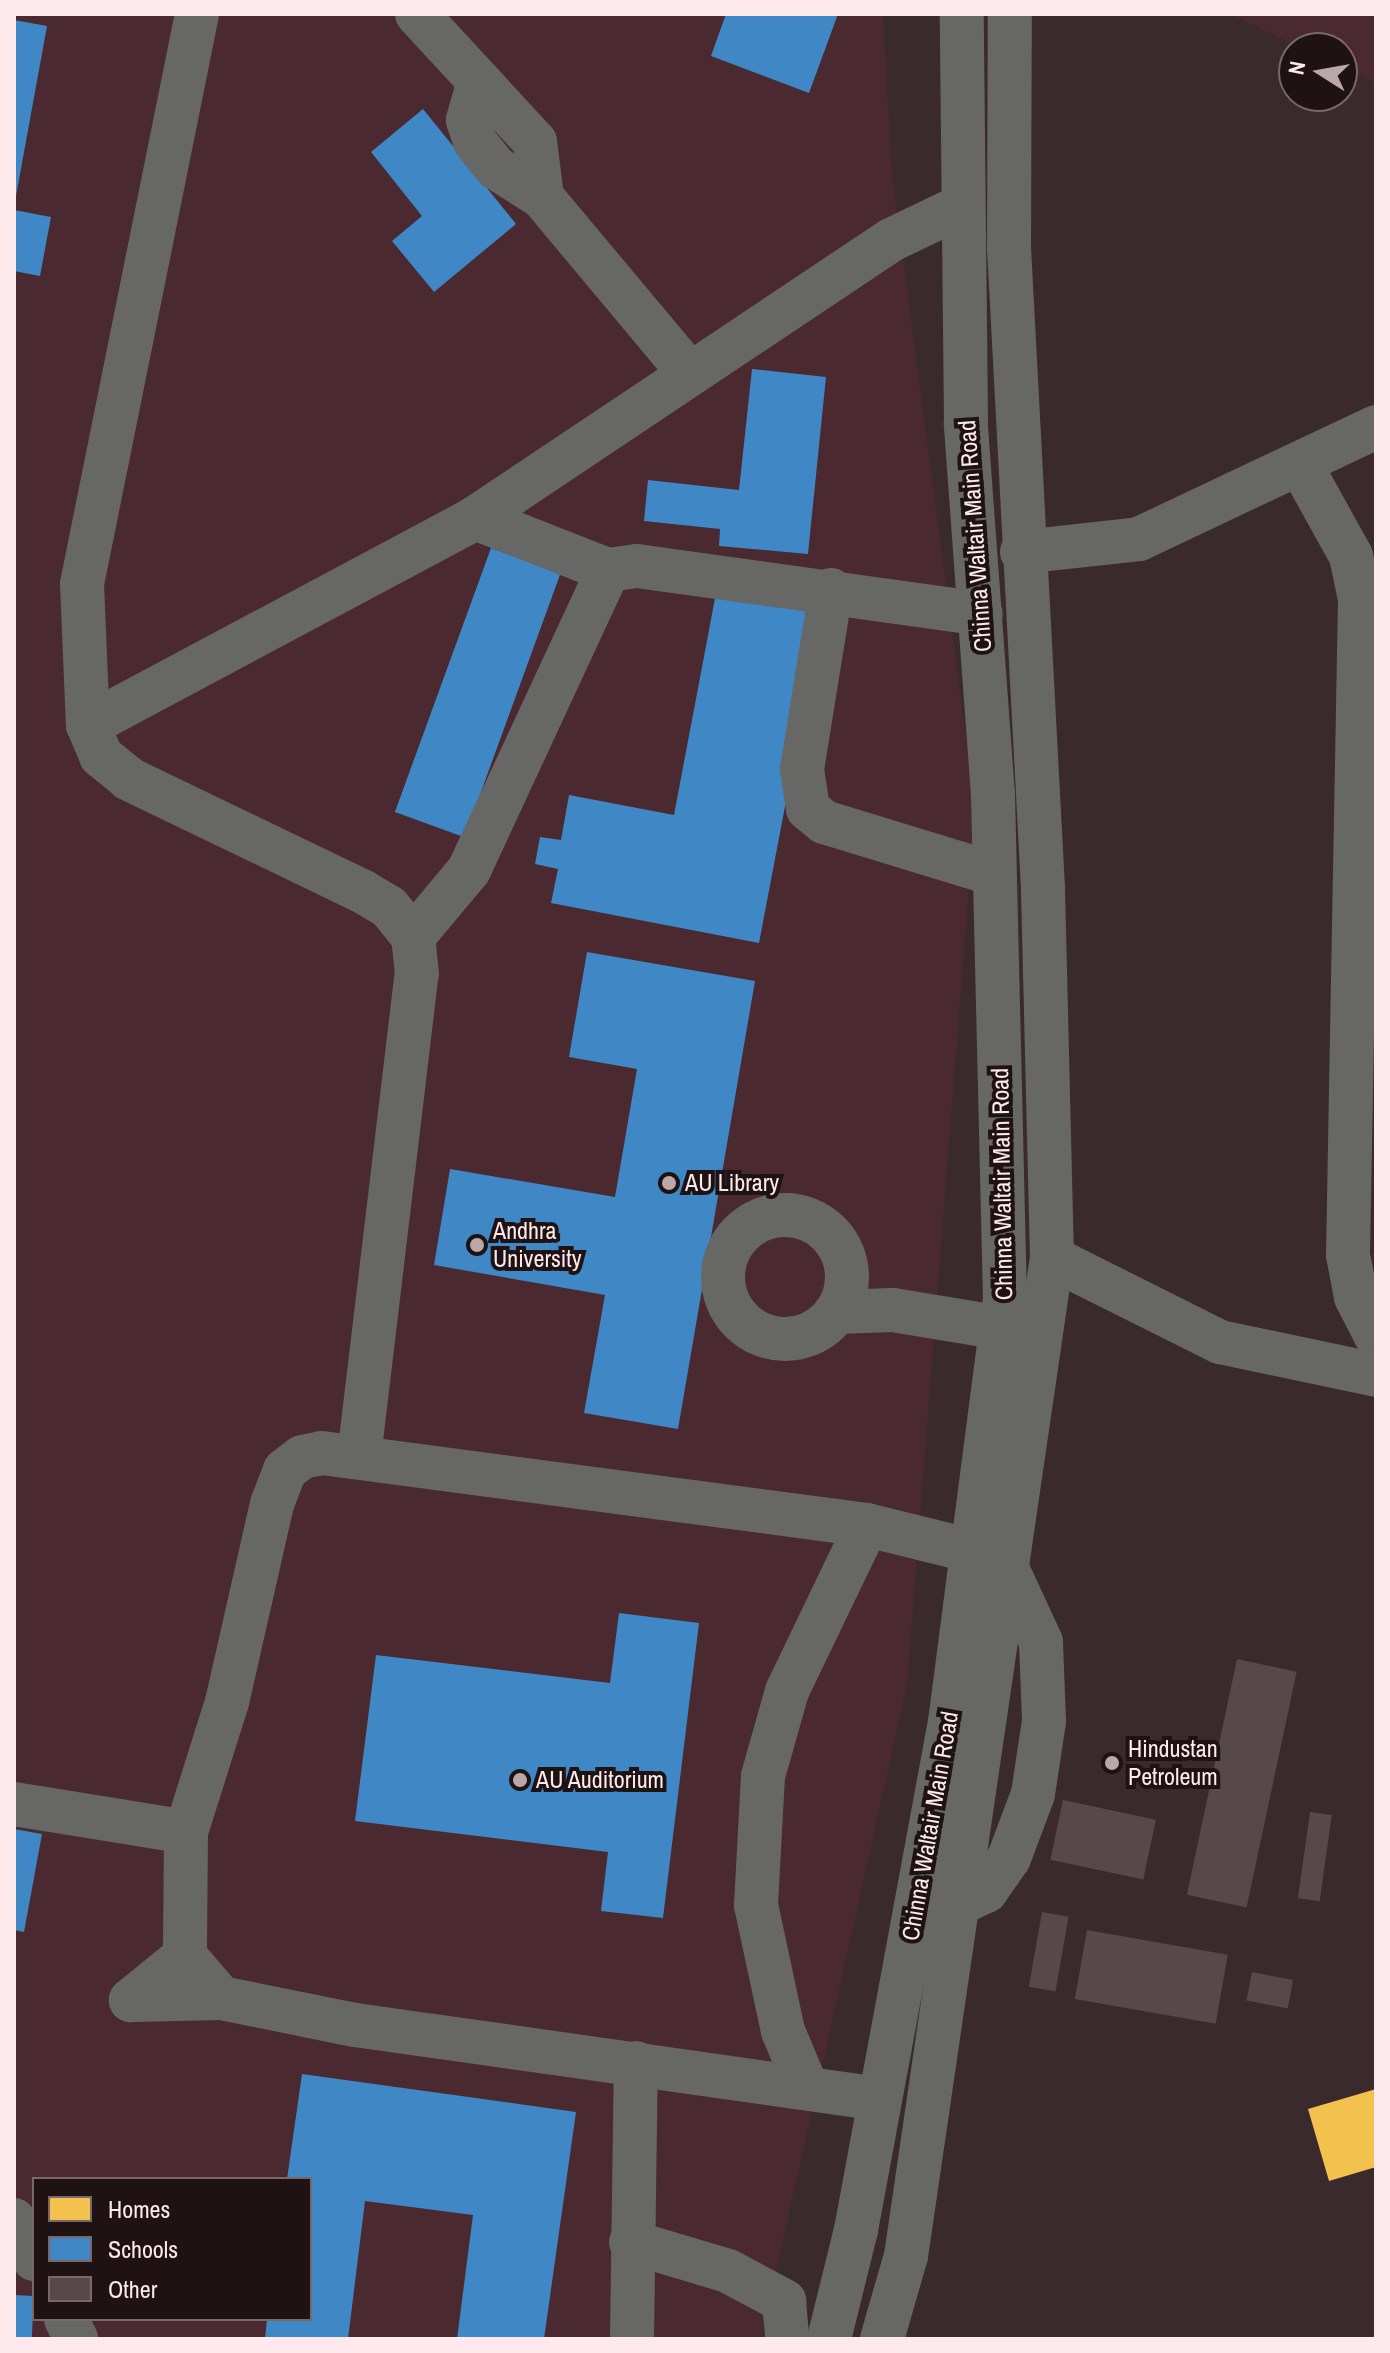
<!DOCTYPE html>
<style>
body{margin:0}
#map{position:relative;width:1390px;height:2353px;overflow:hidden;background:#3a2a2d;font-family:"Archivo Narrow",sans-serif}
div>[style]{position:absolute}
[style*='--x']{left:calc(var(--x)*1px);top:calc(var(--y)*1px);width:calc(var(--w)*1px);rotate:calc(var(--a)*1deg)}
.built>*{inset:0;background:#4a2a30}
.homes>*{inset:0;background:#f2c14e}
.schools>*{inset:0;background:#3f88c5;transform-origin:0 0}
.building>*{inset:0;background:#56484b;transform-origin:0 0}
.minor>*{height:44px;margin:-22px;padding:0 22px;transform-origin:22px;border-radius:22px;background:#676866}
.minor>.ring{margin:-22px;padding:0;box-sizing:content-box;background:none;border:44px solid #676866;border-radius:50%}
.dots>*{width:22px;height:22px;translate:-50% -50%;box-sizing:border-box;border:4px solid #1e1213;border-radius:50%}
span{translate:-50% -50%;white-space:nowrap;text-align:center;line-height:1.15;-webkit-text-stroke:8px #1e1213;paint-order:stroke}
.street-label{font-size:24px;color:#feeaec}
.poi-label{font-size:24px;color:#feeaec}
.left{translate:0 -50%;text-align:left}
.frame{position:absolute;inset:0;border:16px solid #feeaec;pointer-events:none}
.legend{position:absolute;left:32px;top:2177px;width:280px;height:144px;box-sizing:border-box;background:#1e1213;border:2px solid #78686a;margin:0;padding:10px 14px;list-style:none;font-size:24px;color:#feeaec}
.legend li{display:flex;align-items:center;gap:16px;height:40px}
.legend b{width:40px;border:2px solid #78686a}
.north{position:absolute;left:1278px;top:32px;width:80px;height:80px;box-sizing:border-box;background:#1e1213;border:2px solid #78686a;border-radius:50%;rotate:281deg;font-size:22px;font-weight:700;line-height:32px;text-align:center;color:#feeaec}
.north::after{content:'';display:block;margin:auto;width:28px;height:36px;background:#b9a7a9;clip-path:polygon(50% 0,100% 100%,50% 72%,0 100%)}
</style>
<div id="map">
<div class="built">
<i style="clip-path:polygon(evenodd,14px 14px,883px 14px,892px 175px,975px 806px,907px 1685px,761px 2339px,14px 2339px,14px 14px,34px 2179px,310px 2179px,310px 2319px,34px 2319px,34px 2179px)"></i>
<i style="clip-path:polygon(1230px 14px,1376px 14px,1376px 83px,1342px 67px,1342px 48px,1302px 48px)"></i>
</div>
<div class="homes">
<i style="clip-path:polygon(1376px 2089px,1376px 2167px,1329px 2181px,1308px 2109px)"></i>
</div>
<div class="schools">
<i style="clip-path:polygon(726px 14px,838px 14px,809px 93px,711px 56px)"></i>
<i style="clip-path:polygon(14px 20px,47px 26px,16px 196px,14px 196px)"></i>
<i style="clip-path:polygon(423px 109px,516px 224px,434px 292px,392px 241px,422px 216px,371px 152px)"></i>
<i style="clip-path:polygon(14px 210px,51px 217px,40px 276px,14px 271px)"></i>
<i style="clip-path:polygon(752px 369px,826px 377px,808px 554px,719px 546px,720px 529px,644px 521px,648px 480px,739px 490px)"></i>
<i style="left:491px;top:548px;width:74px;height:281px;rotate:20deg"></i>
<i style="clip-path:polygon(716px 593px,822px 612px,759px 943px,551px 903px,558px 869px,535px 864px,540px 837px,561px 840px,569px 795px,674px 815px)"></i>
<i style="clip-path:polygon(587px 952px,755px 981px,678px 1429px,584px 1413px,605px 1295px,434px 1265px,450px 1169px,615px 1197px,637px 1069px,569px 1057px)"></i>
<i style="clip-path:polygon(619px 1613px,699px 1623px,663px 1918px,601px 1911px,608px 1852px,355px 1821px,376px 1655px,610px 1683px)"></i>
<i style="clip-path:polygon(14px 1829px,42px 1834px,24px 1932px,14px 1930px)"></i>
<i style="clip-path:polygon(302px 2074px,576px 2112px,544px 2339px,457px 2339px,473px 2215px,365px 2201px,348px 2339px,265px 2339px,267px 2319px,310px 2319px,310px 2179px,287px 2179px)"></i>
<i style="left:14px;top:2295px;width:20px;height:44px;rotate:3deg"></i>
</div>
<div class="building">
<i style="left:1237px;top:1659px;width:61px;height:241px;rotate:12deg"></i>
<i style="left:1063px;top:1800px;width:95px;height:61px;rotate:12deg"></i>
<i style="left:1310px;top:1812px;width:22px;height:87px;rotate:8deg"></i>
<i style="left:1042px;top:1912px;width:27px;height:76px;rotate:10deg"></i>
<i style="left:1087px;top:1930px;width:143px;height:70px;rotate:10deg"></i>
<i style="left:1252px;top:1972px;width:42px;height:29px;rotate:11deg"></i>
</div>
<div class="minor">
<i style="--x:197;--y:14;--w:581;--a:101.41"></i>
<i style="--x:82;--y:584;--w:141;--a:87.6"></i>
<i style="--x:88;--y:725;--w:34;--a:67"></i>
<i style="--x:101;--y:756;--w:36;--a:39"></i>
<i style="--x:129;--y:779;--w:259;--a:25.7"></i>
<i style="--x:362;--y:891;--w:31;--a:31"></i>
<i style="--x:389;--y:907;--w:38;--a:51"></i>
<i style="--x:413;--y:937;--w:87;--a:-50.1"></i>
<i style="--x:469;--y:870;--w:331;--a:-65.1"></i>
<i style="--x:608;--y:570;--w:29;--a:-8"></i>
<i style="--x:637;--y:566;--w:347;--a:7.9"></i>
<i style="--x:417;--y:14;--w:174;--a:47.3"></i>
<i style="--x:535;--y:142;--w:55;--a:82.7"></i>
<i style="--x:542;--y:197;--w:229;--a:50.1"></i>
<i style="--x:479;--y:81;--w:41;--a:105.8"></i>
<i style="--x:468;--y:120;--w:23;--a:72"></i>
<i style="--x:475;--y:142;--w:33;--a:51"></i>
<i style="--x:496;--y:168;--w:54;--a:32.2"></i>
<i style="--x:1300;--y:464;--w:105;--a:61"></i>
<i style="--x:1351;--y:556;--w:44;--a:78.2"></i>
<i style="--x:1360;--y:599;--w:656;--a:91.05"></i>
<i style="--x:1348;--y:1255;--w:43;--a:79.2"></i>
<i style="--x:1356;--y:1297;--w:44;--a:62.9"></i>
<i style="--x:475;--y:518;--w:500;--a:-33.75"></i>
<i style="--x:891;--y:240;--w:76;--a:-25.6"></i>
<i style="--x:1022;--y:552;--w:118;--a:-6.3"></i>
<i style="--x:1139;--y:539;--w:262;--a:-25.3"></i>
<i style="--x:831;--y:590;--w:181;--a:99.2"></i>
<i style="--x:802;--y:769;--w:40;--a:81.5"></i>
<i style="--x:808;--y:809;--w:21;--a:39"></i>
<i style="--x:824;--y:822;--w:178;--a:17"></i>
<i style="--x:88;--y:725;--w:439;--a:-28.1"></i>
<i style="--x:475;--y:518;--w:143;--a:21.4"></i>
<i class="ring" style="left:723px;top:1215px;width:80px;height:80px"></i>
<i style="--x:1052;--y:1258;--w:188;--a:26.6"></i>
<i style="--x:1220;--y:1342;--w:159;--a:11.9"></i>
<i style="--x:836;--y:1312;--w:57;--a:-2"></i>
<i style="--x:893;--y:1310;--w:110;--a:9.4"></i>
<i style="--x:359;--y:1457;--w:486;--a:-83.2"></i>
<i style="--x:417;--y:974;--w:37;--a:-96"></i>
<i style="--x:14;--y:1804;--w:174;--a:9.2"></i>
<i style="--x:186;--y:1832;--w:136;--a:-72.5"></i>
<i style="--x:227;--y:1702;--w:203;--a:-77.2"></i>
<i style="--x:272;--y:1504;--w:36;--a:-69"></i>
<i style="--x:285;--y:1470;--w:21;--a:-37"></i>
<i style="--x:302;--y:1457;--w:20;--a:-11"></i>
<i style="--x:322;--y:1453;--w:550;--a:7.53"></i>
<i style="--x:867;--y:1525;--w:108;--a:13.9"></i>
<i style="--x:186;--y:1832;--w:124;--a:90.5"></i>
<i style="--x:185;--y:1956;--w:55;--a:49.4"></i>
<i style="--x:221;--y:1998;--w:137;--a:11.4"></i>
<i style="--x:355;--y:2025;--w:530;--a:8.02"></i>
<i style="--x:960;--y:1903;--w:29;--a:-25"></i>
<i style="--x:986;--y:1891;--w:40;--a:-55.1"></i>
<i style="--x:1009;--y:1858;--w:68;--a:-69.4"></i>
<i style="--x:1033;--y:1794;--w:74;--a:-81.4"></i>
<i style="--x:1044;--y:1721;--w:79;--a:-92.2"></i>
<i style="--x:1041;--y:1642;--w:74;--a:-114.8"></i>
<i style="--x:185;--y:1956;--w:70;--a:140.8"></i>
<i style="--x:131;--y:2000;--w:90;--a:-1.3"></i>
<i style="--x:806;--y:2086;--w:60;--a:-112.7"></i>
<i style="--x:783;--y:2031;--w:129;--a:-102.1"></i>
<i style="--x:756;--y:1905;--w:129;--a:-86.9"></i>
<i style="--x:763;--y:1776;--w:88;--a:-74.2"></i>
<i style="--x:787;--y:1691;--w:184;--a:-64.3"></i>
<i style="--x:14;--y:2220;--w:44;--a:62.9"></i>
<i style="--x:631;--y:2242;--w:101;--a:16.6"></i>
<i style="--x:728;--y:2271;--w:64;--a:28.2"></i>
<i style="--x:784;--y:2301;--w:38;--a:85"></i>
<i style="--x:66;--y:2319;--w:22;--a:63"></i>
<i style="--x:632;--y:2339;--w:276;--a:-89.2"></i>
<i style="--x:829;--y:2339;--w:112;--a:-76.1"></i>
<i style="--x:856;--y:2230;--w:517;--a:-79.52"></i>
<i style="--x:950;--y:1722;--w:426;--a:-82.6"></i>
<i style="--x:1005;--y:1300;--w:505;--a:-91.36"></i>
<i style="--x:993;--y:795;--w:373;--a:-94.2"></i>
<i style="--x:966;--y:423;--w:409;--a:-90.6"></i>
<i style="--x:882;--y:2339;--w:86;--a:-73.9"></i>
<i style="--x:906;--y:2256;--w:1009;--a:-81.68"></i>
<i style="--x:1052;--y:1258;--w:370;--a:-91.4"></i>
<i style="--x:1043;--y:888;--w:641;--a:-93.04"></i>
<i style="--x:1009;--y:248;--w:234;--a:-89.8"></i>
</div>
<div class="dots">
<i style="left:669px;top:1183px;background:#b9a7a9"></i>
<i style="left:477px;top:1245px;background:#b9a7a9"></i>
<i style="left:1112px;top:1763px;background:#b9a7a9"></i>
<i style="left:520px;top:1780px;background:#b9a7a9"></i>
</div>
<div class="street-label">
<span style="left:975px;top:536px;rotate:-94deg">Chinna Waltair Main Road</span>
<span style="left:1002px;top:1184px;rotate:-91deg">Chinna Waltair Main Road</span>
<span style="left:930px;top:1826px;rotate:-80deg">Chinna Waltair Main Road</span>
</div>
<div class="poi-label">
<span class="left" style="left:685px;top:1183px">AU Library</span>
<span class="left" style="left:493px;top:1245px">Andhra<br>University</span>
<span class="left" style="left:1128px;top:1763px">Hindustan<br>Petroleum</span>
<span class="left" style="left:536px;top:1780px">AU Auditorium</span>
</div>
<div class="frame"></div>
<ul class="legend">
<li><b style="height:22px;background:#f2c14e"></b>Homes</li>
<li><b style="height:22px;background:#3f88c5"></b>Schools</li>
<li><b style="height:22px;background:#56484b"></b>Other</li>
</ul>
<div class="north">N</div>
</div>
